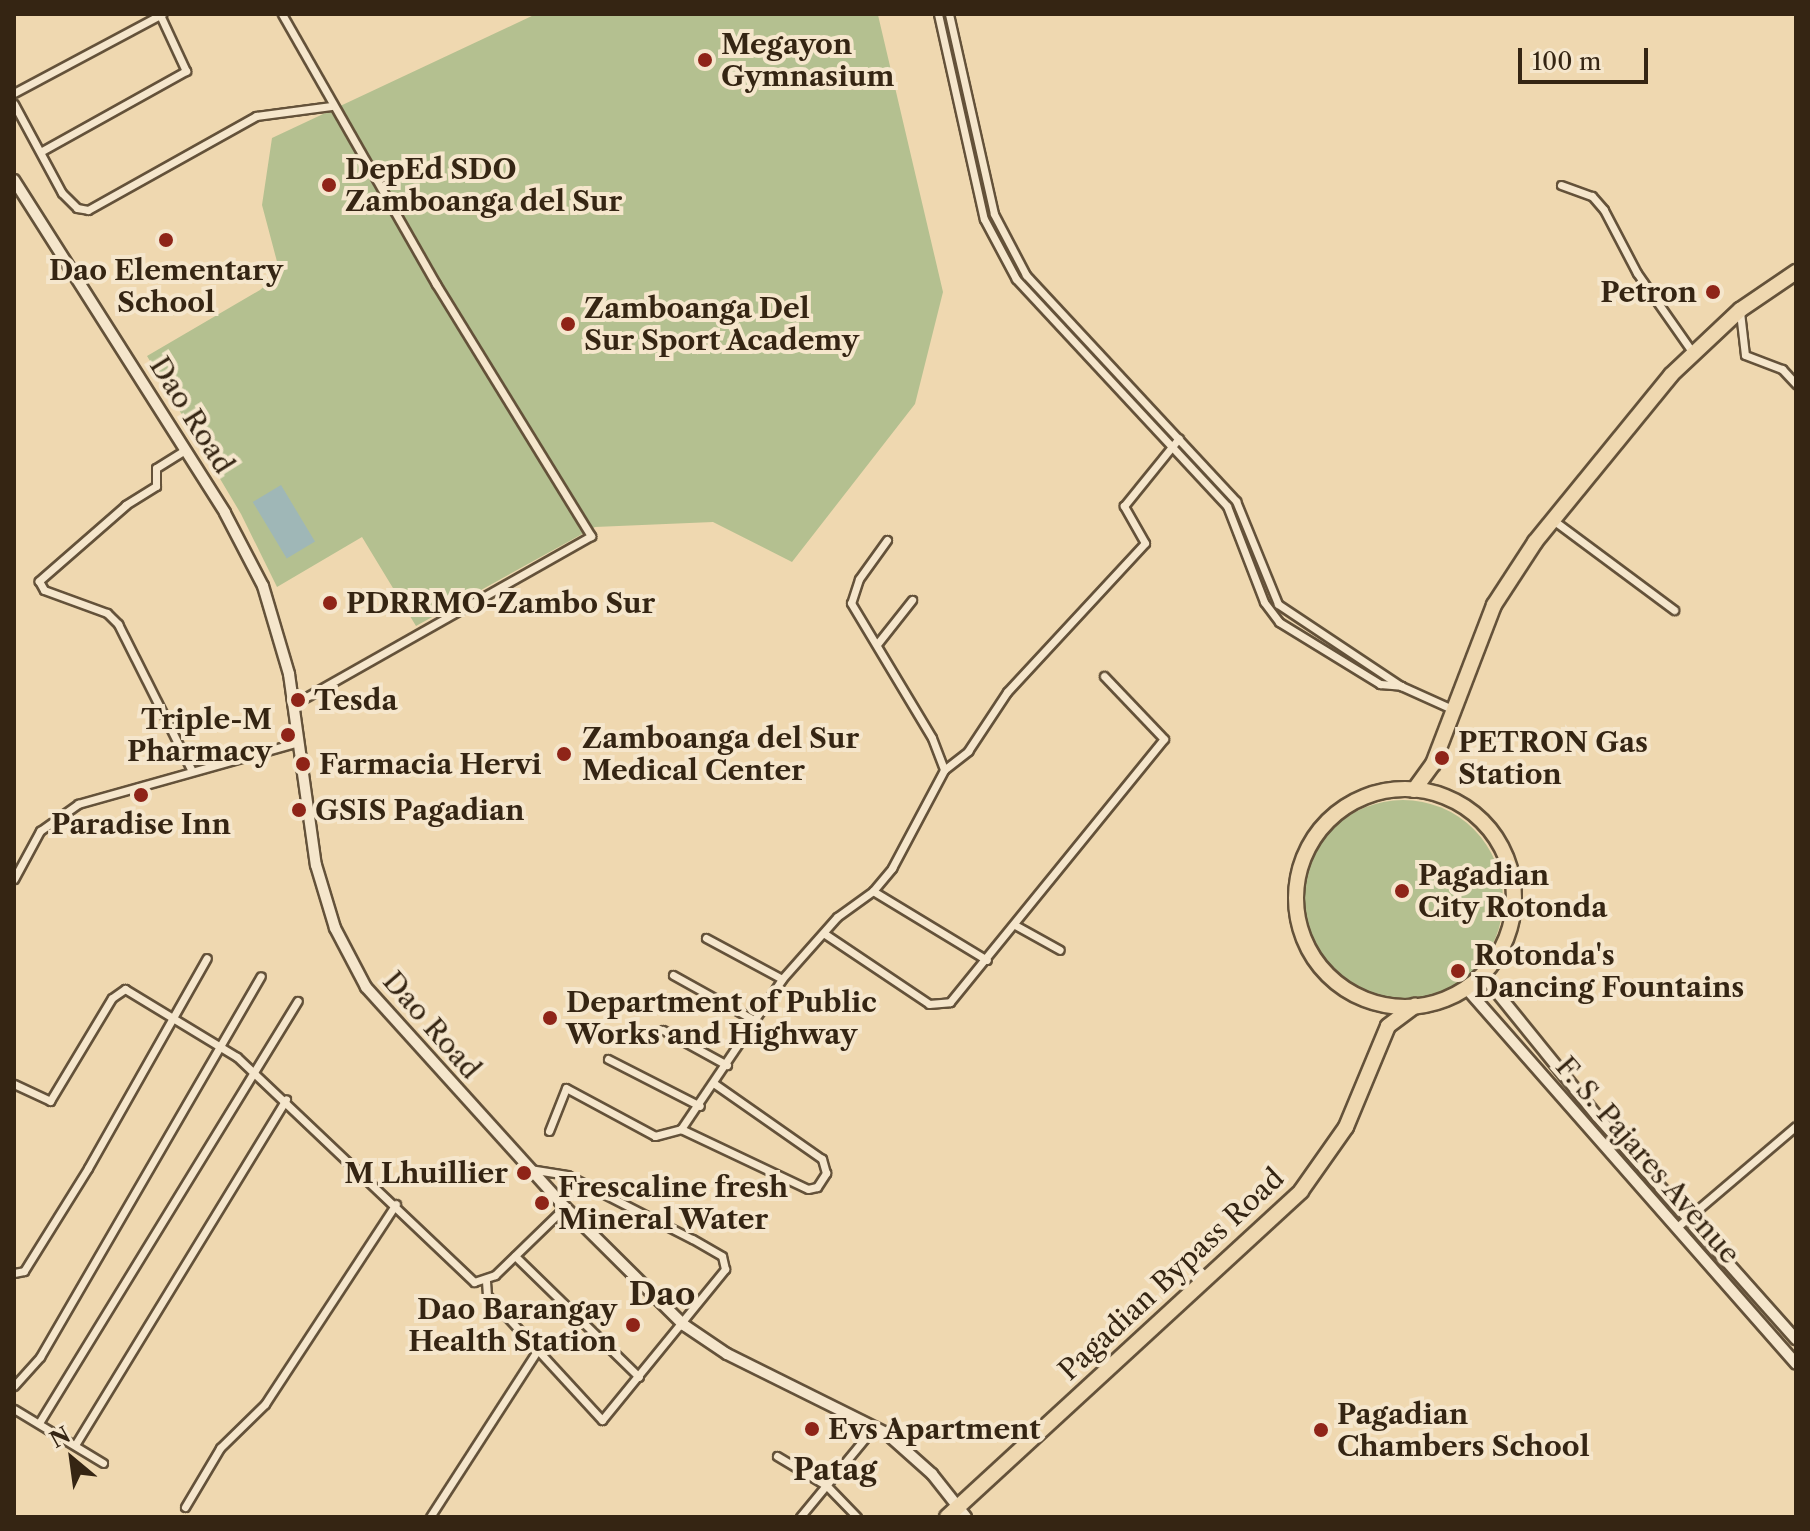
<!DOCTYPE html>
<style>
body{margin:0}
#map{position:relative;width:1810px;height:1531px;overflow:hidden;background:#efd8b0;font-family:"Libre Caslon Text",serif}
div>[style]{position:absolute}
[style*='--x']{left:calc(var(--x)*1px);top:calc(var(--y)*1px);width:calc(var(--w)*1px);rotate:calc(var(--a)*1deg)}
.green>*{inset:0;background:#b4c090}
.round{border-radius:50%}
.water>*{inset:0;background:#9fb7b7;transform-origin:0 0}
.roads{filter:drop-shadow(2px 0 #64523a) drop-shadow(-2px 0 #64523a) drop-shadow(0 2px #64523a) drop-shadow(0 -2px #64523a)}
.street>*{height:7px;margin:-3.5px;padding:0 3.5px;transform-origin:3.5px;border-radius:3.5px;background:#f5e6cc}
.secondary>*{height:10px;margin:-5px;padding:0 5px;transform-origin:5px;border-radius:5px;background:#f5e6cc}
.highway>*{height:14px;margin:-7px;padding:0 7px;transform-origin:7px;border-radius:7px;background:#efd8b0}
.highway>.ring{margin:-7px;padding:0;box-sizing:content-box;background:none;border:14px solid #efd8b0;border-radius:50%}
.dots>*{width:22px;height:22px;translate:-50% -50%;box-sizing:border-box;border:4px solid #f5e6cc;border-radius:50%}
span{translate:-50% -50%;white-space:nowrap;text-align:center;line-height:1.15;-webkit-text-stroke:8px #f5e6cc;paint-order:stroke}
.poi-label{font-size:28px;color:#352513;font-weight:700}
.left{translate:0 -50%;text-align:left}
.right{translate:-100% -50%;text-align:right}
.street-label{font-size:28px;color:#352513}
.neighbourhood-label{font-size:30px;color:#352513;font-weight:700}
.quarter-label{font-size:32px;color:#352513;font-weight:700}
.frame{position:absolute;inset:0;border:16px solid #352513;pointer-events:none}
.north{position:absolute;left:32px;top:1419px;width:80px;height:80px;-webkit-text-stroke:6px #f5e6cc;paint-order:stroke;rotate:331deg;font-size:22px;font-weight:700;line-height:32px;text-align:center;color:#352513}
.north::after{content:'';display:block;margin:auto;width:28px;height:36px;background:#352513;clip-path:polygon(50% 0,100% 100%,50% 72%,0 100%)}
.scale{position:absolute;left:1518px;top:48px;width:130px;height:36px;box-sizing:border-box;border:4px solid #352513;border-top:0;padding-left:10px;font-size:24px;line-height:28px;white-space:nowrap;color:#352513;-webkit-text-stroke:6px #f5e6cc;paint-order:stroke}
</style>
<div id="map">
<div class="green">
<i style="clip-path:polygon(536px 14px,878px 15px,943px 292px,915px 404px,792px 562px,713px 522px,595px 527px,416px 626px,362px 537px,277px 587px,241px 514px,147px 356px,260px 290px,280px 273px,262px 205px,272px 138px)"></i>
<i class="round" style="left:1303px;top:800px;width:200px;height:200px"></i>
</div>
<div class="water">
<i style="left:281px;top:485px;width:66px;height:33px;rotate:59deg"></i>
</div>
<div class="roads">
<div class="street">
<i style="--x:282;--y:14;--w:311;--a:60.3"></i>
<i style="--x:436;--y:284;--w:296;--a:58.4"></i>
<i style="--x:591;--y:536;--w:341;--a:150.5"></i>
<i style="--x:938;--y:14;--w:210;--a:77.4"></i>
<i style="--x:984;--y:219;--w:68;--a:61.9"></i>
<i style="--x:1016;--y:279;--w:310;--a:47.1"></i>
<i style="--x:1227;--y:506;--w:103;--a:68.9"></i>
<i style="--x:1264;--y:602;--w:25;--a:53"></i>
<i style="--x:1279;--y:622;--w:119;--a:31.5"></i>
<i style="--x:1380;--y:684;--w:21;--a:5"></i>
<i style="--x:1401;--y:686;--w:56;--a:24.3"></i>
<i style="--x:949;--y:14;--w:205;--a:77.3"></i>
<i style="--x:994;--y:214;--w:69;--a:62.3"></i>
<i style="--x:1026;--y:275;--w:309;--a:47.1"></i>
<i style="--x:1236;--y:501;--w:111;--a:67.8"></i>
<i style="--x:1278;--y:604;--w:148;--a:33.7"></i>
<i style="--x:14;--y:93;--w:168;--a:-28.1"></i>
<i style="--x:14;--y:104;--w:101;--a:61.7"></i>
<i style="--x:62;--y:193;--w:21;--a:45"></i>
<i style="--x:77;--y:208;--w:11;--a:10"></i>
<i style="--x:88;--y:210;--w:193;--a:-29.2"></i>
<i style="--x:256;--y:116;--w:76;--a:-7.6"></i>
<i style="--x:42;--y:151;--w:165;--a:-29.1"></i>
<i style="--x:186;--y:71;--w:62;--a:-114.9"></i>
<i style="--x:1561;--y:185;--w:33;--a:20"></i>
<i style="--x:1592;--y:196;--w:18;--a:49"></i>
<i style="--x:1604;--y:210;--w:71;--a:62.4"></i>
<i style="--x:1637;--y:273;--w:98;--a:55"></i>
<i style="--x:1740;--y:312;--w:43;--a:83.4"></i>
<i style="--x:1745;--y:355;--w:40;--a:21"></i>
<i style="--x:1782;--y:369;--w:21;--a:47"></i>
<i style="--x:185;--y:450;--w:34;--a:148"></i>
<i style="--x:156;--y:468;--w:18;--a:90"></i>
<i style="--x:156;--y:486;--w:36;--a:148"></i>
<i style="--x:126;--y:505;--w:116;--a:138.9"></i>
<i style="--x:39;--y:581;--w:10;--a:61"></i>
<i style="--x:44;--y:590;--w:67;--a:20.1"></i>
<i style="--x:107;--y:613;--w:16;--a:45"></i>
<i style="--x:118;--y:624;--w:162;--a:63.3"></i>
<i style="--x:1553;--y:520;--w:151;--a:36.6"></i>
<i style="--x:887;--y:540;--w:48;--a:125.7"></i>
<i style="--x:859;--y:579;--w:25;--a:108"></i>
<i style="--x:851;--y:603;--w:157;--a:59"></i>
<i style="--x:932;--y:738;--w:34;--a:69"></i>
<i style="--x:878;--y:643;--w:55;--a:-51.7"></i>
<i style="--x:14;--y:879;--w:55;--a:-61.6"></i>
<i style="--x:40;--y:831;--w:47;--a:-35.4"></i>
<i style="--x:78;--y:804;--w:229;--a:-15.7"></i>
<i style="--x:873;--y:891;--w:133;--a:31.2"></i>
<i style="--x:1015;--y:925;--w:51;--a:29.1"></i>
<i style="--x:825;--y:934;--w:125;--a:33.9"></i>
<i style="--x:929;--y:1004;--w:21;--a:-5"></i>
<i style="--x:950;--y:1002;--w:339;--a:-50.9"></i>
<i style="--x:1164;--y:739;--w:87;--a:-133.6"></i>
<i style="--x:706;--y:938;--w:86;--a:28.3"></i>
<i style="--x:673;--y:975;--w:90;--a:29.1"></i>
<i style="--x:663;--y:1030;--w:73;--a:28.7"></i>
<i style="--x:608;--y:1059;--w:103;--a:27.1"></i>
<i style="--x:14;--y:1084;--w:40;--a:25"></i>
<i style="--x:50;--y:1101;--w:120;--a:-59"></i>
<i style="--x:112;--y:998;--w:16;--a:-35"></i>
<i style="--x:125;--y:989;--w:131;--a:31.3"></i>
<i style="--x:237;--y:1057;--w:327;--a:43.5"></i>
<i style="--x:474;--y:1282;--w:22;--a:-18"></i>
<i style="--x:495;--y:1275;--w:98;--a:-44.2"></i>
<i style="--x:681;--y:1129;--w:140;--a:25.3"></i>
<i style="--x:808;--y:1189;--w:9;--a:-13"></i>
<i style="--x:817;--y:1187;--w:17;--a:-57"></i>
<i style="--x:826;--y:1173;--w:15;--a:-106"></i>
<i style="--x:822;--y:1159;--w:131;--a:-145"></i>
<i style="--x:549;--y:1131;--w:46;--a:-68.4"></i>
<i style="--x:566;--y:1088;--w:101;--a:28.3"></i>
<i style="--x:655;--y:1136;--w:27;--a:-15"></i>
<i style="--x:681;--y:1129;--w:181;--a:-56"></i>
<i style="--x:782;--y:979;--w:83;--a:-48.4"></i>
<i style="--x:837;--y:917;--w:44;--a:-35.8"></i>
<i style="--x:873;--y:891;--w:30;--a:-50"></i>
<i style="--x:892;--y:868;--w:111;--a:-62"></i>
<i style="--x:944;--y:770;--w:31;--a:-38"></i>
<i style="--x:968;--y:751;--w:71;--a:-56.5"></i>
<i style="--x:1007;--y:692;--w:203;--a:-47.2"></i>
<i style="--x:1145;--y:543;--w:43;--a:-119.6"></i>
<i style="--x:1124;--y:506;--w:87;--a:-51"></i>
<i style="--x:1676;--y:1228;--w:157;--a:-40.4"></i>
<i style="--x:515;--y:1256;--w:173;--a:44.3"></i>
<i style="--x:14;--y:1273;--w:10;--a:-11"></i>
<i style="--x:24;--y:1271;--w:121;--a:-58.1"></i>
<i style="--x:88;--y:1168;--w:241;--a:-60.5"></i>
<i style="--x:486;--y:1281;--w:14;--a:86"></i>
<i style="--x:487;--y:1295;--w:170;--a:47.4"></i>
<i style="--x:602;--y:1420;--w:195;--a:-50.8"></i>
<i style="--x:725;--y:1269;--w:13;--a:-103"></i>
<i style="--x:722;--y:1256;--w:34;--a:-150"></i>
<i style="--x:692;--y:1239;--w:140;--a:-152.9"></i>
<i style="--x:567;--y:1175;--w:38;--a:-171"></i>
<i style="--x:14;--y:1386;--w:39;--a:-48"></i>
<i style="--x:40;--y:1357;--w:440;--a:-59.9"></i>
<i style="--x:14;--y:1409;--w:104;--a:31.2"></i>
<i style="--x:39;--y:1423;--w:495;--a:-58.5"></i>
<i style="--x:75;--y:1445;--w:405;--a:-58.6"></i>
<i style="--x:777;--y:1456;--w:58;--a:31"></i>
<i style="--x:827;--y:1486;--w:43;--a:45.9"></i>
<i style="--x:185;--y:1507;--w:69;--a:-59.3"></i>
<i style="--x:220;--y:1448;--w:63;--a:-44.4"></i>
<i style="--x:265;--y:1404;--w:239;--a:-56.8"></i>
<i style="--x:430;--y:1517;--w:201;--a:-57.2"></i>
<i style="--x:800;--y:1517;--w:118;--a:-50.5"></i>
</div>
<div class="secondary">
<i style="--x:14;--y:180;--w:394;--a:57.6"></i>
<i style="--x:225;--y:513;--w:82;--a:62.5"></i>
<i style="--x:263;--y:586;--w:92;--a:73.5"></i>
<i style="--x:289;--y:674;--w:193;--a:82"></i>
<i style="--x:316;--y:865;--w:66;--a:73.2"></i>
<i style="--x:335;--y:928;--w:67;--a:62.3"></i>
<i style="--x:366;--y:987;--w:297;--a:47.9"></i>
<i style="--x:565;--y:1207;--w:168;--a:44.8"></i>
<i style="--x:684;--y:1325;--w:52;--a:34"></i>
<i style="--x:727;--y:1354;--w:178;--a:26.4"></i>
<i style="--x:886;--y:1433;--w:62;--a:41.7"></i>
<i style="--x:932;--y:1474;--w:55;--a:51.7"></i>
<i style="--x:1482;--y:974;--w:183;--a:51"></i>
<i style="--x:1597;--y:1116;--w:299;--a:48.3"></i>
<i style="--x:1466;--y:988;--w:500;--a:48.7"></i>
</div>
<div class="highway">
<i class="ring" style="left:1296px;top:789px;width:204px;height:204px"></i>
<i style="--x:1414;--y:790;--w:32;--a:-54"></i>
<i style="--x:1433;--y:764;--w:170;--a:-69"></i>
<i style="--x:1494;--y:605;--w:75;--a:-56.9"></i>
<i style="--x:1535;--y:542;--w:215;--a:-50.8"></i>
<i style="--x:1671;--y:375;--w:95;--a:-43.3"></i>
<i style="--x:1740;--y:310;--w:68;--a:-34.2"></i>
<i style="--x:947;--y:1517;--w:481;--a:-42.6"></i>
<i style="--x:1301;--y:1191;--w:78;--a:-54.9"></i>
<i style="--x:1346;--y:1127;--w:109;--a:-67.4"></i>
<i style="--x:1388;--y:1026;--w:34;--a:-37"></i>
</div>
</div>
<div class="dots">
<i style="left:705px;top:60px;background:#8f2418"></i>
<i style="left:329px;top:185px;background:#8f2418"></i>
<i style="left:166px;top:240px;background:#8f2418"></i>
<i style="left:1713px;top:292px;background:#8f2418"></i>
<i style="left:568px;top:324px;background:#8f2418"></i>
<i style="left:330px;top:603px;background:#8f2418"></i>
<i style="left:298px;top:700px;background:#8f2418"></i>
<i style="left:288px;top:735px;background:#8f2418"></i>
<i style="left:564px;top:754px;background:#8f2418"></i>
<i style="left:1442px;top:758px;background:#8f2418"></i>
<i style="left:303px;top:764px;background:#8f2418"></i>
<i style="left:141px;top:795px;background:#8f2418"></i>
<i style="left:299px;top:810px;background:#8f2418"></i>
<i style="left:1402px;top:891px;background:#8f2418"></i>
<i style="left:1458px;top:971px;background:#8f2418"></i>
<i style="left:550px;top:1018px;background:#8f2418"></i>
<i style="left:524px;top:1173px;background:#8f2418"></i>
<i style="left:542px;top:1203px;background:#8f2418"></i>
<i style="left:633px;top:1325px;background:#8f2418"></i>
<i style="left:812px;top:1429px;background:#8f2418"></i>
<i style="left:1321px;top:1430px;background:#8f2418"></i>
</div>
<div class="poi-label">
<span class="left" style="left:721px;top:60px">Megayon<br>Gymnasium</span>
<span class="left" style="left:345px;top:185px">DepEd SDO<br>Zamboanga del Sur</span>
<span style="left:166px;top:286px">Dao Elementary<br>School</span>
<span class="right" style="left:1697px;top:292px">Petron</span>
<span class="left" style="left:584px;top:324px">Zamboanga Del<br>Sur Sport Academy</span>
<span class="left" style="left:346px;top:603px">PDRRMO-Zambo Sur</span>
<span class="left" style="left:314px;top:700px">Tesda</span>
<span class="right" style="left:272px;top:735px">Triple-M<br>Pharmacy</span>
<span class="left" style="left:582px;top:754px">Zamboanga del Sur<br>Medical Center</span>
<span class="left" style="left:1458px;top:758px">PETRON Gas<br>Station</span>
<span class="left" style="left:319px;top:764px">Farmacia Hervi</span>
<span class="left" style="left:315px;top:810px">GSIS Pagadian</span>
<span style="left:141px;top:824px">Paradise Inn</span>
<span class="left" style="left:1418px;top:891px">Pagadian<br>City Rotonda</span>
<span class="left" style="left:1474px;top:971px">Rotonda's<br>Dancing Fountains</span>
<span class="left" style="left:566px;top:1018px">Department of Public<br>Works and Highway</span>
<span class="right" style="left:508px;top:1173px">M Lhuillier</span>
<span class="left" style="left:558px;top:1203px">Frescaline fresh<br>Mineral Water</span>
<span class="right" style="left:617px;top:1325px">Dao Barangay<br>Health Station</span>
<span class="left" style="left:1337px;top:1430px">Pagadian<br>Chambers School</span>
<span class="left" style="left:828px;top:1429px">Evs Apartment</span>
</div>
<div class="street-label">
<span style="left:192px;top:415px;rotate:58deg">Dao Road</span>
<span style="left:432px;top:1025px;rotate:49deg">Dao Road</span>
<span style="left:1648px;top:1160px;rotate:49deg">F. S. Pajares Avenue</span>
<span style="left:1171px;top:1274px;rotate:-43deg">Pagadian Bypass Road</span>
</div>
<div class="neighbourhood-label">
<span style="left:835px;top:1470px">Patag</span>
</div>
<div class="quarter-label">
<span style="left:662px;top:1294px">Dao</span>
</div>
<div class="frame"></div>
<div class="north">N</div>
<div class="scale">100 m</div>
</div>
